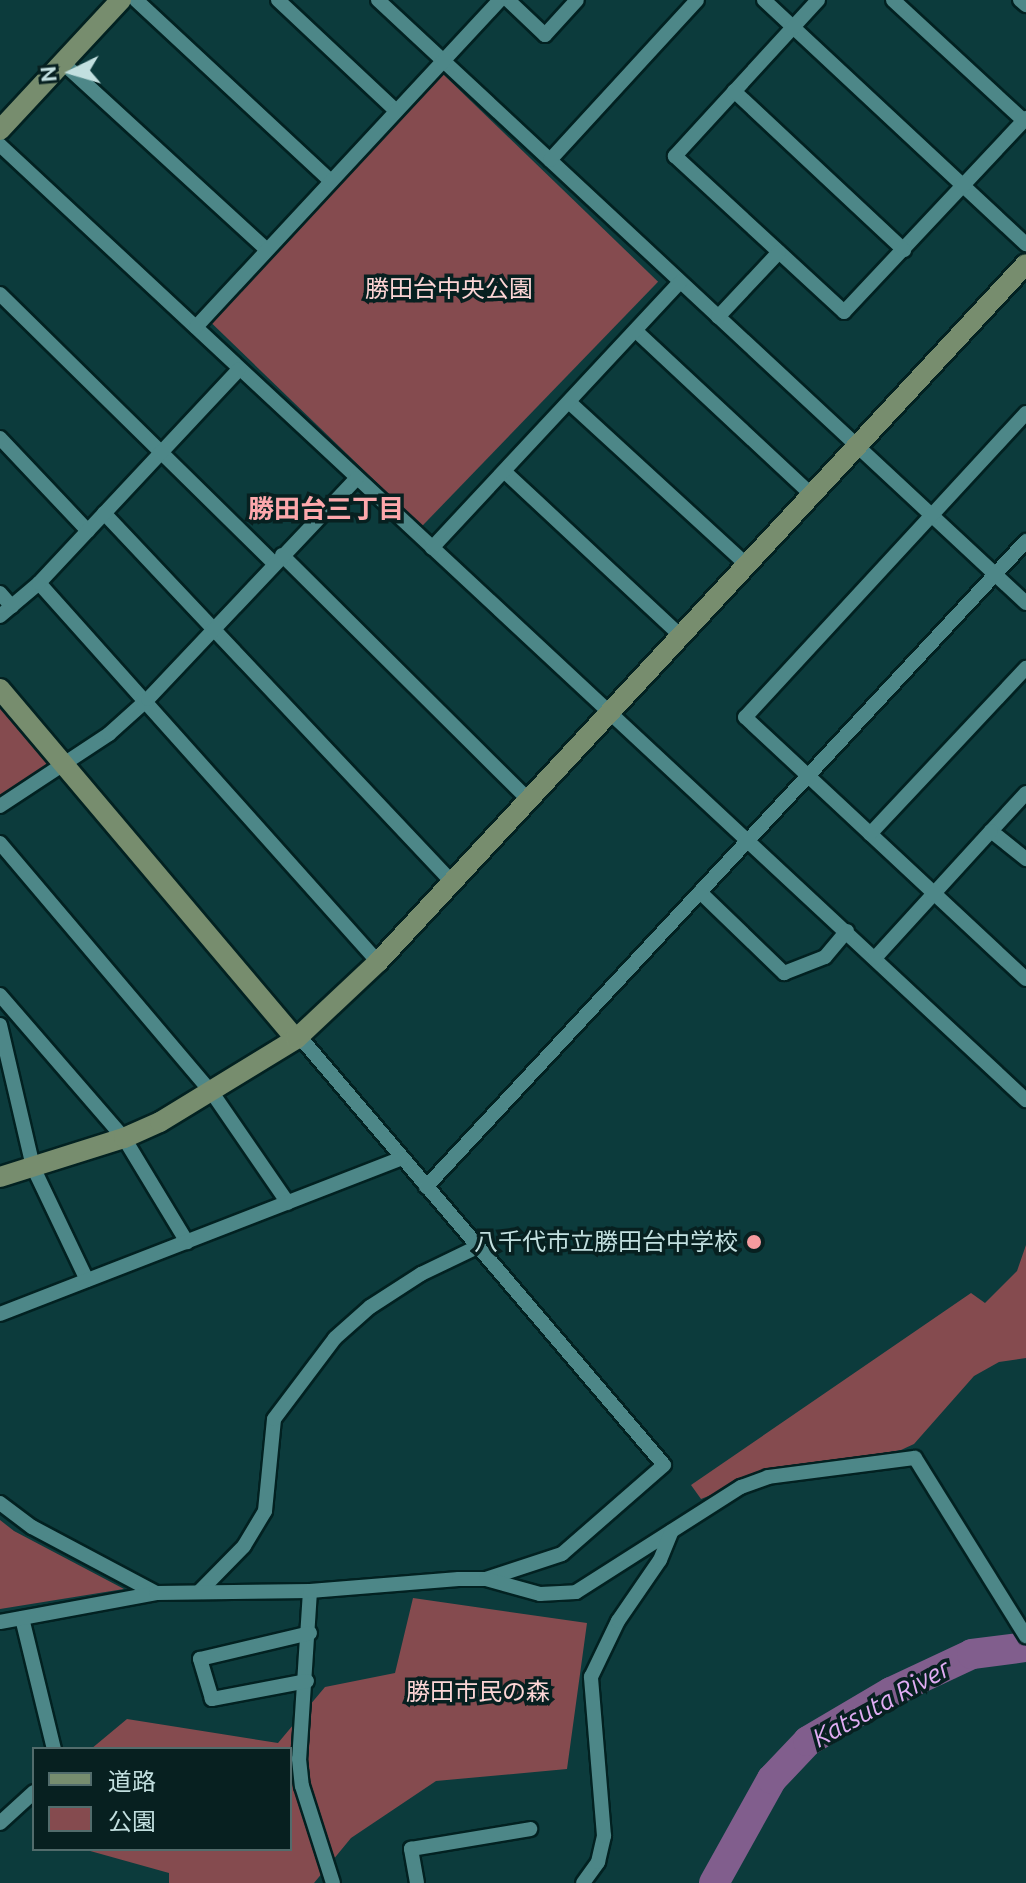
<!DOCTYPE html>
<meta charset="utf-8">
<style>
body{margin:0}
#map{position:relative;width:1026px;height:1883px;overflow:hidden;background:#0c3b3c;font-family:Ubuntu,"Noto Sans JP",sans-serif}
div>[style]{position:absolute}
[style*='--x']{left:calc(var(--x)*1px);top:calc(var(--y)*1px);width:calc(var(--w)*1px);rotate:calc(var(--a)*1deg)}
.green>*{inset:0;background:#854b4f;transform-origin:0 0}
.river>*{height:30px;margin:-15px;padding:0 15px;transform-origin:15px;border-radius:15px;background:#815e8d}
.roads{filter:drop-shadow(2px 0 #022121) drop-shadow(-2px 0 #022121) drop-shadow(0 2px #022121) drop-shadow(0 -2px #022121)}
.street>*{height:14px;margin:-7px;padding:0 7px;transform-origin:7px;border-radius:7px;background:#4d8788}
.secondary>*{height:20px;margin:-10px;padding:0 10px;transform-origin:10px;border-radius:10px;background:#778d6e}
.dots>*{width:22px;height:22px;translate:-50% -50%;box-sizing:border-box;border:4px solid #072020;border-radius:50%}
span{translate:-50% -50%;white-space:nowrap;text-align:center;line-height:1.15;-webkit-text-stroke:7px #072020;paint-order:stroke}
.park-label{font-size:24px;color:#fcd5d5}
.poi-label{font-size:24px;color:#c2dfdf}
.right{translate:-100% -50%;text-align:right}
.neighbourhood-label{font-size:26px;color:#fda8ac;font-weight:700}
.water-label{font-size:26px;color:#e0acf3;font-style:italic}
.legend{position:absolute;left:32px;top:1747px;width:260px;height:104px;box-sizing:border-box;background:#072020;border:2px solid #526c6c;margin:0;padding:10px 14px;list-style:none;font-size:24px;color:#c2dfdf}
.legend li{display:flex;align-items:center;gap:16px;height:40px}
.legend b{width:40px;border:2px solid #526c6c}
.north{position:absolute;left:32px;top:32px;width:80px;height:80px;-webkit-text-stroke:6px #072020;paint-order:stroke;rotate:265deg;font-size:22px;font-weight:700;line-height:32px;text-align:center;color:#c2dfdf}
.north::after{content:'';display:block;margin:auto;width:28px;height:36px;background:#c2dfdf;clip-path:polygon(50% 0,100% 100%,50% 72%,0 100%)}
</style>
<div id="map">
<div class="green">
<i style="left:443px;top:74px;width:299px;height:340px;rotate:44deg"></i>
<i style="clip-path:polygon(0 698px,59px 765px,0 800px)"></i>
<i style="clip-path:polygon(1026px 1245px,1026px 1358px,999px 1362px,974px 1376px,914px 1444px,901px 1450px,769px 1472px,701px 1499px,691px 1485px,971px 1293px,985px 1303px,1017px 1271px)"></i>
<i style="clip-path:polygon(0 1520px,14px 1531px,124px 1589px,0 1609px)"></i>
<i style="clip-path:polygon(413px 1598px,587px 1623px,567px 1769px,436px 1781px,351px 1838px,314px 1883px,169px 1883px,169px 1873px,83px 1849px,290px 1849px,290px 1749px,91px 1749px,127px 1719px,278px 1743px,325px 1687px,395px 1673px)"></i>
</div>
<div class="river">
<i style="--x:714;--y:1883;--w:119;--a:-60.9"></i>
<i style="--x:772;--y:1779;--w:52;--a:-46.5"></i>
<i style="--x:808;--y:1741;--w:96;--a:-30.6"></i>
<i style="--x:891;--y:1692;--w:89;--a:-25.1"></i>
<i style="--x:972;--y:1654;--w:54;--a:-7.4"></i>
</div>
<div class="roads">
<div class="street">
<i style="--x:136;--y:0;--w:266;--a:42.9"></i>
<i style="--x:278;--y:0;--w:162;--a:43.2"></i>
<i style="--x:378;--y:0;--w:885;--a:42.94"></i>
<i style="--x:508;--y:0;--w:51;--a:43.4"></i>
<i style="--x:545;--y:35;--w:47;--a:-47.6"></i>
<i style="--x:764;--y:0;--w:358;--a:43"></i>
<i style="--x:818;--y:0;--w:212;--a:132.5"></i>
<i style="--x:675;--y:156;--w:230;--a:42.7"></i>
<i style="--x:844;--y:312;--w:266;--a:-46.8"></i>
<i style="--x:893;--y:0;--w:178;--a:42.7"></i>
<i style="--x:1020;--y:0;--w:8;--a:40"></i>
<i style="--x:63;--y:63;--w:274;--a:42.5"></i>
<i style="--x:734;--y:91;--w:233;--a:43.1"></i>
<i style="--x:0;--y:145;--w:1402;--a:42.95"></i>
<i style="--x:550;--y:160;--w:217;--a:-47.4"></i>
<i style="--x:0;--y:294;--w:384;--a:44.5"></i>
<i style="--x:718;--y:317;--w:89;--a:-46.8"></i>
<i style="--x:196;--y:327;--w:446;--a:-47.1"></i>
<i style="--x:636;--y:331;--w:241;--a:43"></i>
<i style="--x:569;--y:402;--w:240;--a:42.5"></i>
<i style="--x:1026;--y:413;--w:414;--a:132.7"></i>
<i style="--x:745;--y:717;--w:384;--a:43"></i>
<i style="--x:0;--y:438;--w:128;--a:46.6"></i>
<i style="--x:505;--y:472;--w:239;--a:43"></i>
<i style="--x:104;--y:513;--w:506;--a:46.68"></i>
<i style="--x:432;--y:548;--w:364;--a:-47"></i>
<i style="--x:282;--y:555;--w:346;--a:44.8"></i>
<i style="--x:39;--y:583;--w:508;--a:48.19"></i>
<i style="--x:0;--y:593;--w:18;--a:49"></i>
<i style="--x:0;--y:616;--w:51;--a:-40.2"></i>
<i style="--x:39;--y:583;--w:293;--a:-46.9"></i>
<i style="--x:1026;--y:793;--w:52;--a:132.6"></i>
<i style="--x:991;--y:831;--w:45;--a:38.7"></i>
<i style="--x:0;--y:806;--w:131;--a:-33.4"></i>
<i style="--x:109;--y:734;--w:52;--a:-41.9"></i>
<i style="--x:148;--y:699;--w:304;--a:-46.6"></i>
<i style="--x:870;--y:834;--w:228;--a:-46.8"></i>
<i style="--x:0;--y:843;--w:329;--a:49.7"></i>
<i style="--x:213;--y:1094;--w:132;--a:55.5"></i>
<i style="--x:700;--y:892;--w:117;--a:44"></i>
<i style="--x:784;--y:973;--w:44;--a:-21.3"></i>
<i style="--x:825;--y:957;--w:34;--a:-50"></i>
<i style="--x:875;--y:958;--w:172;--a:-47.6"></i>
<i style="--x:0;--y:995;--w:189;--a:49.1"></i>
<i style="--x:124;--y:1138;--w:122;--a:58.8"></i>
<i style="--x:0;--y:1025;--w:146;--a:76.9"></i>
<i style="--x:33;--y:1167;--w:125;--a:64.5"></i>
<i style="--x:299;--y:1036;--w:563;--a:49.61"></i>
<i style="--x:664;--y:1465;--w:135;--a:138.9"></i>
<i style="--x:562;--y:1554;--w:80;--a:161.8"></i>
<i style="--x:426;--y:1187;--w:882;--a:-47.11"></i>
<i style="--x:0;--y:1314;--w:431;--a:-21.2"></i>
<i style="--x:0;--y:1503;--w:40;--a:37"></i>
<i style="--x:32;--y:1527;--w:140;--a:28"></i>
<i style="--x:310;--y:1591;--w:168;--a:93.7"></i>
<i style="--x:299;--y:1759;--w:27;--a:84"></i>
<i style="--x:302;--y:1786;--w:102;--a:72.3"></i>
<i style="--x:199;--y:1592;--w:64;--a:-45.6"></i>
<i style="--x:244;--y:1546;--w:41;--a:-59"></i>
<i style="--x:265;--y:1511;--w:92;--a:-84.4"></i>
<i style="--x:274;--y:1419;--w:101;--a:-53"></i>
<i style="--x:335;--y:1338;--w:47;--a:-41.5"></i>
<i style="--x:370;--y:1307;--w:61;--a:-32.9"></i>
<i style="--x:421;--y:1274;--w:62;--a:-25.7"></i>
<i style="--x:22;--y:1618;--w:135;--a:76.3"></i>
<i style="--x:0;--y:1622;--w:159;--a:-10.5"></i>
<i style="--x:156;--y:1593;--w:154;--a:-0.7"></i>
<i style="--x:310;--y:1591;--w:149;--a:-4.6"></i>
<i style="--x:459;--y:1579;--w:27;--a:0"></i>
<i style="--x:486;--y:1579;--w:56;--a:15.5"></i>
<i style="--x:540;--y:1594;--w:36;--a:-3"></i>
<i style="--x:576;--y:1592;--w:196;--a:-32.5"></i>
<i style="--x:741;--y:1487;--w:29;--a:-20"></i>
<i style="--x:768;--y:1477;--w:148;--a:-7.4"></i>
<i style="--x:915;--y:1458;--w:210;--a:58.1"></i>
<i style="--x:307;--y:1681;--w:97;--a:169.3"></i>
<i style="--x:212;--y:1699;--w:42;--a:-106.7"></i>
<i style="--x:200;--y:1659;--w:113;--a:-13.3"></i>
<i style="--x:0;--y:1823;--w:46;--a:-42.4"></i>
<i style="--x:417;--y:1883;--w:35;--a:-100"></i>
<i style="--x:411;--y:1849;--w:121;--a:-9.5"></i>
<i style="--x:583;--y:1883;--w:26;--a:-54"></i>
<i style="--x:598;--y:1862;--w:27;--a:-77"></i>
<i style="--x:604;--y:1836;--w:160;--a:-94.7"></i>
<i style="--x:591;--y:1677;--w:62;--a:-64.3"></i>
<i style="--x:618;--y:1621;--w:74;--a:-55.5"></i>
<i style="--x:660;--y:1560;--w:31;--a:-68"></i>
</div>
<div class="secondary">
<i style="--x:0;--y:130;--w:178;--a:-47.1"></i>
<i style="--x:0;--y:689;--w:458;--a:49.8"></i>
<i style="--x:0;--y:1177;--w:130;--a:-17.5"></i>
<i style="--x:124;--y:1138;--w:39;--a:-24"></i>
<i style="--x:160;--y:1122;--w:159;--a:-31.4"></i>
<i style="--x:296;--y:1039;--w:112;--a:-43.2"></i>
<i style="--x:378;--y:962;--w:952;--a:-47.13"></i>
</div>
</div>
<div class="dots">
<i style="left:754px;top:1242px;background:#f49b9f"></i>
</div>
<div class="park-label">
<span style="left:449px;top:289px">勝田台中央公園</span>
<span style="left:478px;top:1692px">勝田市民の森</span>
</div>
<div class="poi-label">
<span class="right" style="left:738px;top:1242px">八千代市立勝田台中学校</span>
</div>
<div class="neighbourhood-label">
<span style="left:326px;top:509px">勝田台三丁目</span>
</div>
<div class="water-label">
<span style="left:881px;top:1703px;rotate:-29deg">Katsuta River</span>
</div>
<ul class="legend">
<li><b style="height:10px;background:#778d6e"></b>道路</li>
<li><b style="height:22px;background:#854b4f"></b>公園</li>
</ul>
<div class="north">N</div>
</div>
